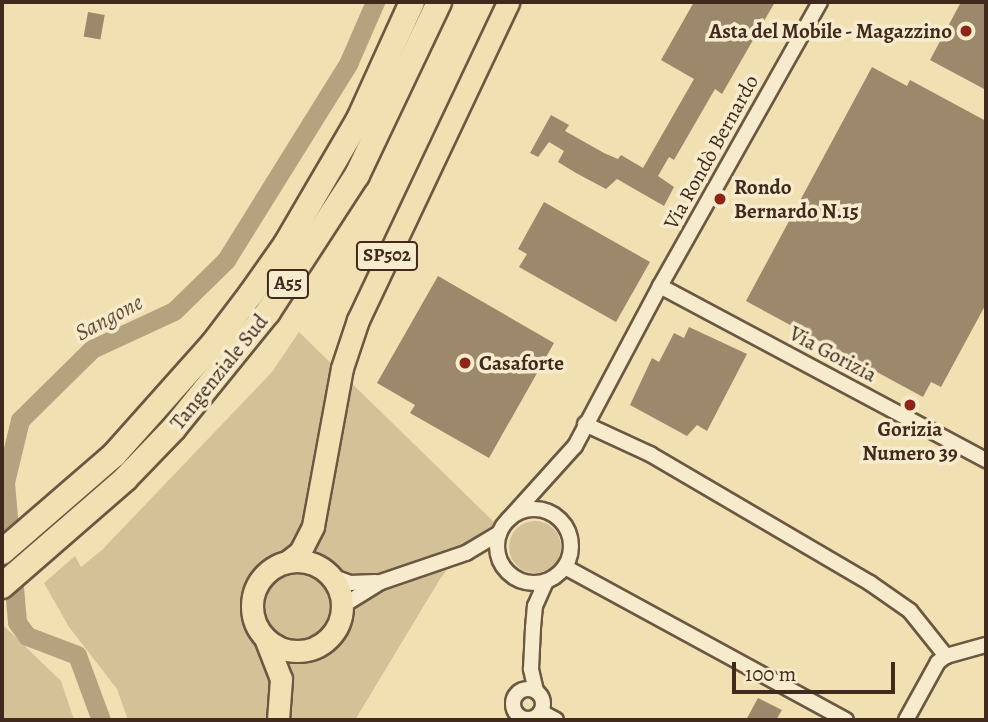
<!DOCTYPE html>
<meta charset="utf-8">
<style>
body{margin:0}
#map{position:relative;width:988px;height:722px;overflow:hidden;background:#f1e0b1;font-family:Alegreya,serif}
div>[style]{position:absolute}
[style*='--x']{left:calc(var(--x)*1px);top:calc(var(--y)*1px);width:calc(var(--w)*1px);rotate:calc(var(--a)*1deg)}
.green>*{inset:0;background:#d3c198}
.round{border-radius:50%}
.river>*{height:19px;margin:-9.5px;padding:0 9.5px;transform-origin:9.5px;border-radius:9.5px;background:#b5a27f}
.building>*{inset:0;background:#9c886a;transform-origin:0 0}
.roads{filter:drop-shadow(2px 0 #6c5742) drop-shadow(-2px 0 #6c5742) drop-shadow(0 2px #6c5742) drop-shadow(0 -2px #6c5742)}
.street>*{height:14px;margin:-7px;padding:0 7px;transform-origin:7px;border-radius:7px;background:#f6ebcc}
.street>.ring{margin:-7px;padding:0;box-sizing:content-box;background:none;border:14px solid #f6ebcc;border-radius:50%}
.primary>*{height:21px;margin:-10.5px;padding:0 10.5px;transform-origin:10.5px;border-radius:10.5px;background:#f1e0b1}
.primary>.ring{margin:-10.5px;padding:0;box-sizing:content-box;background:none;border:21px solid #f1e0b1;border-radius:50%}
.highway>*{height:24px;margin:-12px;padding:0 12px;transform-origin:12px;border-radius:12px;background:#f1e0b1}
.dots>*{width:19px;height:19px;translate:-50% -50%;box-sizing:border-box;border:4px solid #f6ebcc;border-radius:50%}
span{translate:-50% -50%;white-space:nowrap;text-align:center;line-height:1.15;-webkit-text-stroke:7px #f6ebcc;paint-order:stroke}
.shield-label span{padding:2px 5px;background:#f6ebcc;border:2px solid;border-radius:5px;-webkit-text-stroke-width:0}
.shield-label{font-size:19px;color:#40291d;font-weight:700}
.poi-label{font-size:21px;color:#40291d;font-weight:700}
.right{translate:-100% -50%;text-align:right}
.left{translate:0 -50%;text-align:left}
.street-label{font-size:21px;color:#40291d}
.water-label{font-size:23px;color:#634d3a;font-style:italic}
.frame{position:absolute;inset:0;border:4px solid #40291d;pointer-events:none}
.scale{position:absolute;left:732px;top:662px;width:163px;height:32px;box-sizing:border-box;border:4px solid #40291d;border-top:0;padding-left:9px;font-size:21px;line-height:24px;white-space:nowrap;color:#40291d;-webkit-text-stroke:5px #f6ebcc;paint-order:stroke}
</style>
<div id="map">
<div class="green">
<i style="clip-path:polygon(299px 332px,495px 523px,462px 549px,440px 579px,355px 720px,128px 720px,117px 689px,69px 627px,44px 583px,75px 556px,81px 567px,102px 550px,272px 372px)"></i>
<i class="round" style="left:509px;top:521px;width:52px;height:52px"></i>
<i style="clip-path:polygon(2px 624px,61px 681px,74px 720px,2px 720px)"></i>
</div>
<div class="river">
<i style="--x:101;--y:720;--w:69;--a:-110.3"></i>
<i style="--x:77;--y:655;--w:53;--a:-159.2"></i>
<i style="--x:27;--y:636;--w:17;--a:-126"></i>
<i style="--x:17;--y:622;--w:141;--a:-94.9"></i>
<i style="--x:5;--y:482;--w:64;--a:-76.4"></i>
<i style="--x:20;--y:420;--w:101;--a:-44.6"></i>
<i style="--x:92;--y:349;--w:90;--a:-24.9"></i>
<i style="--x:174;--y:311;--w:73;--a:-44.4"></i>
<i style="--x:226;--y:260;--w:231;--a:-58.1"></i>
<i style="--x:348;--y:64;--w:68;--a:-66.5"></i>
</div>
<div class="building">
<i style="clip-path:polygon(694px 2px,775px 2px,722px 94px,715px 89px,674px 160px,669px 157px,658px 176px,674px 187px,664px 206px,617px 179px,606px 189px,576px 173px,558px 162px,564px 151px,549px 142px,538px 157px,530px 153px,551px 115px,569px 125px,565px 131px,604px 153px,618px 159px,621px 155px,643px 168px,694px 79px,661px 60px)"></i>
<i style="clip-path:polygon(961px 2px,986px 2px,986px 90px,930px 60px)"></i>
<i style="left:88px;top:12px;width:17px;height:25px;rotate:10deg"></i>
<i style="clip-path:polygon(872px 67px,907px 86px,910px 80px,986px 121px,986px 304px,941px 387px,931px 382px,923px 397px,746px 301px)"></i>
<i style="clip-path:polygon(544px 202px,650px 262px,616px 322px,519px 267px,527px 254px,518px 249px)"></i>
<i style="clip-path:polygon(438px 276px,554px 343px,489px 458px,410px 413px,415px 405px,377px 383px)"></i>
<i style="clip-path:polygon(689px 327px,747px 354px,707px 431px,697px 425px,687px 436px,630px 405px,652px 358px,659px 362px,674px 333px,684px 338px)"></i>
<i style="clip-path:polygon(758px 698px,782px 710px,776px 720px,746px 720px)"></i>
</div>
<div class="roads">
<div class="street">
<i style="--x:660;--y:286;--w:370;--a:28.1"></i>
<i style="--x:585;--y:424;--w:72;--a:24.8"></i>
<i style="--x:650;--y:454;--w:255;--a:30.4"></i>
<i style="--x:870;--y:583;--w:49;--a:35"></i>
<i style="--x:910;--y:611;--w:58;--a:51.3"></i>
<i class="ring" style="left:497px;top:509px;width:60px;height:60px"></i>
<i style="--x:509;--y:519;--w:98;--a:-47.9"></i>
<i style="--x:575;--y:446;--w:181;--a:-62"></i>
<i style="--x:660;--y:286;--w:326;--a:-60.6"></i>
<i style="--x:565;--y:567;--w:320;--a:28.6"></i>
<i style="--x:331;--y:576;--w:20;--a:20"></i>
<i style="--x:350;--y:583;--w:26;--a:-2"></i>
<i style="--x:342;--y:606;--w:46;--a:-31.6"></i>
<i style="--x:381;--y:582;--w:90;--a:-18.8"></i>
<i style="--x:466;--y:553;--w:39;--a:-31"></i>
<i class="ring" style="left:513px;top:689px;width:16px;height:16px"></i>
<i style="--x:536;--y:691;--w:23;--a:-103"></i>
<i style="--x:531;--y:669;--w:41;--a:-87.2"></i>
<i style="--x:533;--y:628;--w:22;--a:-85"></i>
<i style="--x:535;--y:606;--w:27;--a:-66"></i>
<i style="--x:541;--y:712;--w:17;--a:28"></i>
<i style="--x:906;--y:720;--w:66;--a:-61.1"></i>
<i style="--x:938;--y:662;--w:10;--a:-37"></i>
<i style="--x:946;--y:656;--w:41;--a:-15.4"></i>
</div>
<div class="primary">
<i class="ring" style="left:252px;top:561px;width:69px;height:69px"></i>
<i style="--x:287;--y:562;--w:16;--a:-38"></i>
<i style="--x:300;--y:552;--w:29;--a:-63"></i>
<i style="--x:313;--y:526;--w:161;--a:-79.6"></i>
<i style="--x:342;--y:368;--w:51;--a:-71.6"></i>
<i style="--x:358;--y:320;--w:352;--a:-64.7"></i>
<i style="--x:265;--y:638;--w:44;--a:68.7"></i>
<i style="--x:281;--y:679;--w:41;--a:94.2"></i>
</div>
<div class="highway">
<i style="--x:2;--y:552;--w:148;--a:-40.9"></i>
<i style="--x:114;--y:455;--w:149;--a:-48.3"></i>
<i style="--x:213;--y:344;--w:63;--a:-52.8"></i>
<i style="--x:251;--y:294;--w:61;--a:-55"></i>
<i style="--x:286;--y:244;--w:145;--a:-59.7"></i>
<i style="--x:359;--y:119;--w:128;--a:-65.6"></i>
<i style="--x:2;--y:586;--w:163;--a:-41"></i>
<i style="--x:125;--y:479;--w:71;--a:-46.1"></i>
<i style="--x:174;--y:428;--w:149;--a:-51"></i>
<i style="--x:268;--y:312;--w:163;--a:-57"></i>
<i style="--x:357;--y:175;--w:191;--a:-64.6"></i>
</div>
</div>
<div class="dots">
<i style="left:966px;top:31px;background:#8f2418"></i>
<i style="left:720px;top:199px;background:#8f2418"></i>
<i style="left:465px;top:363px;background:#8f2418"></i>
<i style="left:910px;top:405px;background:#8f2418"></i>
</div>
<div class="shield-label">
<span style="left:387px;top:256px">SP502</span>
<span style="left:288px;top:284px">A55</span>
</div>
<div class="poi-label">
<span class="right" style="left:952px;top:31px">Asta del Mobile - Magazzino</span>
<span class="left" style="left:734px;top:199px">Rondo<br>Bernardo N.15</span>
<span class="left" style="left:479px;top:363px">Casaforte</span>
<span style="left:910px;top:441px">Gorizia<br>Numero 39</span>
</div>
<div class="street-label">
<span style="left:711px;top:152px;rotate:-61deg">Via Rondò Bernardo</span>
<span style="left:833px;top:354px;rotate:28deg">Via Gorizia</span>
<span style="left:219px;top:372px;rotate:-51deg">Tangenziale Sud</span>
</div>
<div class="water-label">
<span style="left:109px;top:318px;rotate:-28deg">Sangone</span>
</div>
<div class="frame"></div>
<div class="scale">100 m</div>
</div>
